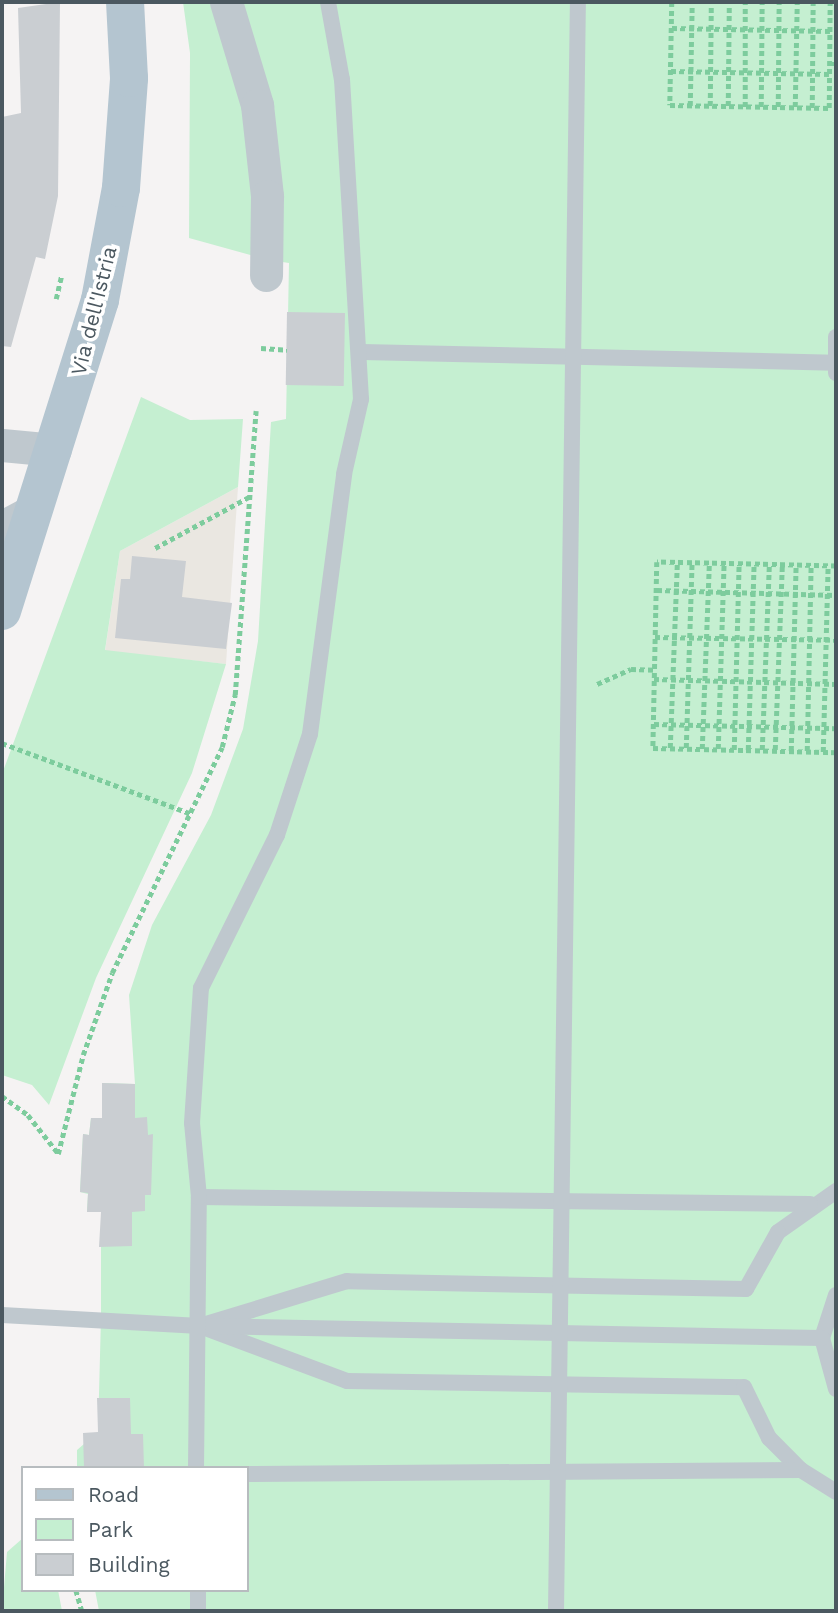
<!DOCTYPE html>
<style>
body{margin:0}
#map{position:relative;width:838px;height:1613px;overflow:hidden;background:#f5f3f3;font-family:"Work Sans",sans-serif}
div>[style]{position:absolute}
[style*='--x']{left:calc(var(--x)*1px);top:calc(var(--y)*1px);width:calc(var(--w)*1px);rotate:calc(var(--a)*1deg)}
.commercial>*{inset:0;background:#eae7e1}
.green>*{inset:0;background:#c5efd1}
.building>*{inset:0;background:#caced2;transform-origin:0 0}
.path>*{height:4.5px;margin-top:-2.25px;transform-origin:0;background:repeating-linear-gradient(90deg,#7dcc9d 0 5px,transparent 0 8.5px)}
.lane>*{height:16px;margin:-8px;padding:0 8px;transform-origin:8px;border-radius:8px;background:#bfc8ce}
.street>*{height:33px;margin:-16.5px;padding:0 16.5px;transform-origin:16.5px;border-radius:16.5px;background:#bfc8ce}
.primary>*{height:38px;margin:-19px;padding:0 19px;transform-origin:19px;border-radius:19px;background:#b4c5d0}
span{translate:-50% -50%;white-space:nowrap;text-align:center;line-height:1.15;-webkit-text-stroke:7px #fff;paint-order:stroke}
.street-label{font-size:21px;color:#4b5860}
.frame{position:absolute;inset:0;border:4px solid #4b5860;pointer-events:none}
.legend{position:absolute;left:21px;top:1466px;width:228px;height:126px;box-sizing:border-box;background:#fff;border:2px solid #b7bcbf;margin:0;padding:9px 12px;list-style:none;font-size:21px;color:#4b5860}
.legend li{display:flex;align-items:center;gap:14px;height:35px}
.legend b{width:35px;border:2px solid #b7bcbf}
</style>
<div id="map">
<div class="commercial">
<i style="clip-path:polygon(238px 487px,226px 664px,105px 651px,120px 551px)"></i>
</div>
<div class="green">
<i style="clip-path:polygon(183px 2px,213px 2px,244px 109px,255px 191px,254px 256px,189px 238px,190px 53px)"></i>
<i style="clip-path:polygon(238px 2px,836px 2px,836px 1611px,99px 1611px,95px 1590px,247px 1590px,247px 1468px,77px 1468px,77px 1450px,98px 1432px,101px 1317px,101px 1212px,87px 1212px,88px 1194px,80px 1192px,83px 1134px,89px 1135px,91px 1118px,102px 1118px,102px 1083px,135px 1084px,129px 995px,152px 925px,211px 815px,243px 729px,258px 641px,271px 422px,286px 419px,289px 263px,276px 261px)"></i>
<i style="clip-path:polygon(141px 397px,190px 420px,243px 419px,238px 487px,120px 551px,105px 650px,226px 664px,192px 773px,96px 978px,49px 1105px,32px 1085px,2px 1075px,2px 774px)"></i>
<i style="clip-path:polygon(23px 1538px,23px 1590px,58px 1590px,62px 1611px,2px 1611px,7px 1552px)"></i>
</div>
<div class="building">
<i style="clip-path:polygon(60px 2px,58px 196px,45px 259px,36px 257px,11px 347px,2px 346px,2px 117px,21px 113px,18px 8px)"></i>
<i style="left:287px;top:312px;width:58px;height:73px;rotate:1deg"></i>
<i style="clip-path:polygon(132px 556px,186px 561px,182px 597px,232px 603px,226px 649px,115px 638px,121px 579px,130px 579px)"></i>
<i style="clip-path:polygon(102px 1083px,135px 1084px,135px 1118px,147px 1117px,148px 1135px,153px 1134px,151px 1195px,145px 1195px,145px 1211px,132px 1212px,132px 1246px,99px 1247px,101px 1212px,87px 1212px,88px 1193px,80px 1192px,83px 1134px,89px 1135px,91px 1118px,102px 1118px)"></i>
<i style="clip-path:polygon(97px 1398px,130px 1398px,131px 1434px,143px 1434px,144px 1468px,84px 1468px,83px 1433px,98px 1432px)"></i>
</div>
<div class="path">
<i style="--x:672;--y:2;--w:103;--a:91.1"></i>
<i style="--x:670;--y:105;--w:159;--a:1.1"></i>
<i style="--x:829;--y:108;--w:106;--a:-89.5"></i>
<i style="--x:672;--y:28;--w:158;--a:1.1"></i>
<i style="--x:829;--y:64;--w:7;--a:0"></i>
<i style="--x:671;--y:71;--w:158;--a:1.1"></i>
<i style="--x:690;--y:106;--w:104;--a:-88.9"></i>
<i style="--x:710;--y:106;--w:104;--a:-89.4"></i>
<i style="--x:728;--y:106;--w:104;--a:-89.4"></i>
<i style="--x:745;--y:107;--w:105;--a:-90"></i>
<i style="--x:761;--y:107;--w:105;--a:-89.5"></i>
<i style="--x:778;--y:107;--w:105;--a:-89.5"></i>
<i style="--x:795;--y:107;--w:105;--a:-88.9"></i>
<i style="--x:812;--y:108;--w:106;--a:-89.5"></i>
<i style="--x:56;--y:299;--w:23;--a:-77"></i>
<i style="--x:261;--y:348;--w:26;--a:4"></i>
<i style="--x:155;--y:548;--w:107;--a:-28.5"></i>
<i style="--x:836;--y:566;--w:179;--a:-178.7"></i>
<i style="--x:657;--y:562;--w:186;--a:91.2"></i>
<i style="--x:653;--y:748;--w:183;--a:1.3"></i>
<i style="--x:657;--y:590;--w:179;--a:1.6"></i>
<i style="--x:655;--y:637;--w:181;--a:0.9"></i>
<i style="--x:654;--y:679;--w:182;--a:1.6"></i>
<i style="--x:597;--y:684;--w:37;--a:-24"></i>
<i style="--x:631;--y:669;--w:24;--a:2"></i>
<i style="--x:654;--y:724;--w:182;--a:1.3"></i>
<i style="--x:2;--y:743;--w:203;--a:20.5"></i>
<i style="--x:670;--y:748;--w:186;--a:-87.8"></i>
<i style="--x:686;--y:748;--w:186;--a:-88.2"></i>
<i style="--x:702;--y:749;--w:186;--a:-87.8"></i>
<i style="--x:718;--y:749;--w:186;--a:-88.2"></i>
<i style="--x:734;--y:750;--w:186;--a:-88.5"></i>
<i style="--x:748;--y:750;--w:186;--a:-88.2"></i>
<i style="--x:762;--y:750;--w:186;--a:-87.8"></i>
<i style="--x:775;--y:750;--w:185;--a:-87.8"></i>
<i style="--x:791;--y:751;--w:186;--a:-88.5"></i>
<i style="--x:807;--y:751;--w:185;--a:-88.8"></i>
<i style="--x:823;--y:752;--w:186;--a:-88.5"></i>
<i style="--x:2;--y:1096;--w:32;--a:36"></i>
<i style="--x:28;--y:1115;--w:48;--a:51.7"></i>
<i style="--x:58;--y:1154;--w:102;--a:-75.8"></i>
<i style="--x:83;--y:1055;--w:87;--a:-70.5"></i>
<i style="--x:112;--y:973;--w:251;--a:-64"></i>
<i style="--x:222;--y:747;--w:54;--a:-76"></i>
<i style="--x:235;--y:695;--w:285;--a:-85.8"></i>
<i style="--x:76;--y:1590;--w:22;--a:74"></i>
</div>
<div class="lane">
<i style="--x:362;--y:352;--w:472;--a:1.3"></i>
<i style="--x:836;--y:373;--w:36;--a:-90"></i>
<i style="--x:836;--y:1191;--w:71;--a:144.7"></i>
<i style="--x:778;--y:1232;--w:65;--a:119.3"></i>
<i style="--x:746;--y:1289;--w:399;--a:-178.9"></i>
<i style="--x:347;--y:1281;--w:154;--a:163"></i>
<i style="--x:200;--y:1326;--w:157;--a:20.5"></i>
<i style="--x:347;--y:1381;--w:397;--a:0.9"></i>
<i style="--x:744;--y:1387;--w:57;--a:63.9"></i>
<i style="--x:769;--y:1438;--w:45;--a:45"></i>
<i style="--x:801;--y:1470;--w:41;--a:32.2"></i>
<i style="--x:199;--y:1197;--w:611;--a:0.66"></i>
<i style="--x:836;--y:1295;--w:45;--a:108"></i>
<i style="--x:822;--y:1338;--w:53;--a:74.6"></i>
<i style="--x:2;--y:1315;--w:198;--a:3.2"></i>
<i style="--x:200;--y:1326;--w:622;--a:1.11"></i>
<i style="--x:196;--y:1468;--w:271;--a:-89.4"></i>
<i style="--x:199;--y:1197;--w:74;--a:-95.4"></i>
<i style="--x:192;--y:1123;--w:135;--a:-86.2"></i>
<i style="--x:201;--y:988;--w:171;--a:-63.6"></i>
<i style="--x:277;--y:835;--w:106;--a:-71.9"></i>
<i style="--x:310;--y:734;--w:262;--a:-82.5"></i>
<i style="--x:344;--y:474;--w:77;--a:-77.2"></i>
<i style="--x:361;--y:399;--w:320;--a:-93.4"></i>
<i style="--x:342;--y:80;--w:79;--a:-100.2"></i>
<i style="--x:247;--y:1474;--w:554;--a:-0.41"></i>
<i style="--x:198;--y:1590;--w:21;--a:90"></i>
<i style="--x:556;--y:1611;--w:1609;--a:-89.22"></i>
</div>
<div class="street">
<i style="--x:226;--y:2;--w:108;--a:73.2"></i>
<i style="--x:257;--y:105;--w:92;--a:83.7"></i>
<i style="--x:267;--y:196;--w:79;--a:90.7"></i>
<i style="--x:2;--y:445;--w:53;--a:5.4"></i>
<i style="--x:2;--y:527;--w:38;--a:-28"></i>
</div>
<div class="primary">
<i style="--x:2;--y:611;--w:326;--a:-72.5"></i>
<i style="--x:100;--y:300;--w:114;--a:-79.4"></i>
<i style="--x:121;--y:188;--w:110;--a:-85.8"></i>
<i style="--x:129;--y:78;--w:76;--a:-93"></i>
</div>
<div class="street-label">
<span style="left:94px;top:311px;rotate:-76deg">Via dell'Istria</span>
</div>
<div class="frame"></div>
<ul class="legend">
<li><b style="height:9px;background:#b4c5d0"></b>Road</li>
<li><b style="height:19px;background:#c5efd1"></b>Park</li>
<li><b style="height:19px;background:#caced2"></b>Building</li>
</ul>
</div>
